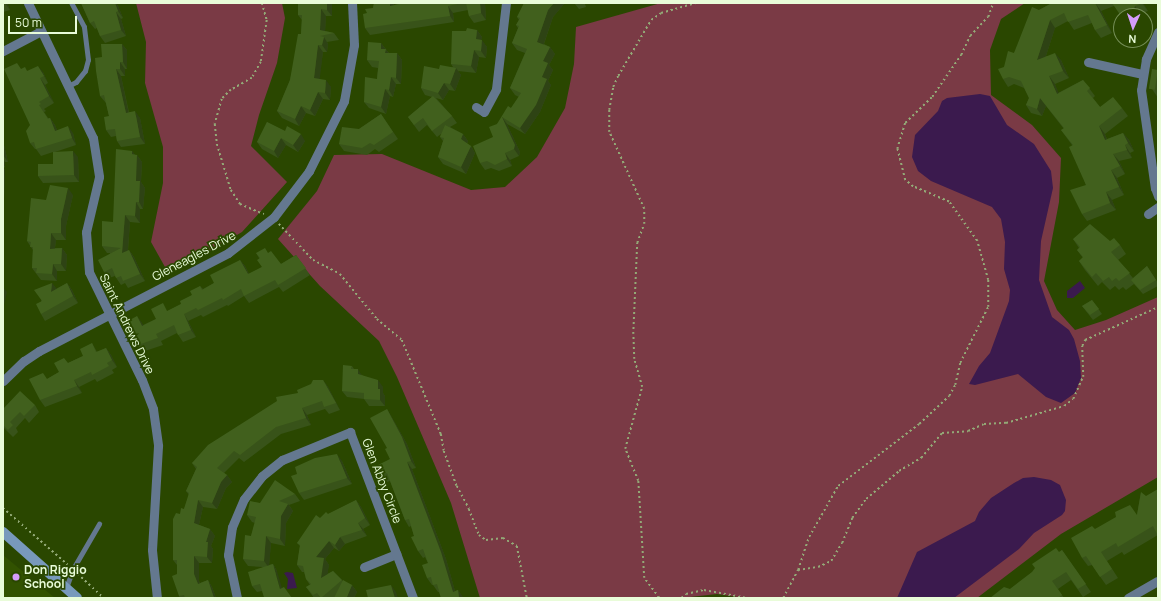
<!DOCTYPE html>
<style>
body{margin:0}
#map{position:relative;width:1161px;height:601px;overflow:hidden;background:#2a4700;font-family:Manrope,sans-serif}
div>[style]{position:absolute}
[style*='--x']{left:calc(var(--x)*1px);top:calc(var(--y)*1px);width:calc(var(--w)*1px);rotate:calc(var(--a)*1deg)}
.built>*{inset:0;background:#325200}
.green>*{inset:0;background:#7a3a45}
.water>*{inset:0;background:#3b1a4e}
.path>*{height:1.5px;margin-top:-0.75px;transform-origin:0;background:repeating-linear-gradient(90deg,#93aa77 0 2px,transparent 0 5px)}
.lane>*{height:4.5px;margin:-2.25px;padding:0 2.25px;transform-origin:2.25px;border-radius:2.25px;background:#64788f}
.street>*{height:9px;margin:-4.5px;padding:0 4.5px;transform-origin:4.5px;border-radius:4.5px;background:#64788f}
.secondary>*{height:10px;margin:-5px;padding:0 5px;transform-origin:5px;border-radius:5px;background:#7899bc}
.wall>*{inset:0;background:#385319}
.shaded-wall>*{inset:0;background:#2e4314}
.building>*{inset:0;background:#41601d;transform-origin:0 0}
.dots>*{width:11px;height:11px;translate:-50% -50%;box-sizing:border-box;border:2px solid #2a4700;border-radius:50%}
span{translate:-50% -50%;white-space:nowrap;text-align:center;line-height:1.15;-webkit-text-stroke:3.5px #2a4700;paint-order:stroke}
.street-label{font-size:12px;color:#e9fcd9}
.poi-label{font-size:12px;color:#e9fcd9;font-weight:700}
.left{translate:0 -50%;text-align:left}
.frame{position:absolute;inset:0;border:4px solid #e9fcd9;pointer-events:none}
.north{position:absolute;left:1113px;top:8px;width:40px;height:40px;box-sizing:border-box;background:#2a4700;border:1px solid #768f57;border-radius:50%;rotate:183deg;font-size:11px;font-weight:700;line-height:16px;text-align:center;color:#e9fcd9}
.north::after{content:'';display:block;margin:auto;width:14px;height:18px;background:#d49cfb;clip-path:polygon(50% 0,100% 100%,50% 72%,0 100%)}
.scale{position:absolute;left:8px;top:16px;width:69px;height:18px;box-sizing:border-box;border:2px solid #e9fcd9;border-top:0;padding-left:5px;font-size:12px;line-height:14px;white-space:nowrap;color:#e9fcd9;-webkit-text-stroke:3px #2a4700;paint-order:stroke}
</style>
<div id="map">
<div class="built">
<i style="clip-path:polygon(3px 555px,55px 598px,3px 598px)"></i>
</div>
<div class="green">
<i style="clip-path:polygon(136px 3px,282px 3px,285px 18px,277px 63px,259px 115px,251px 146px,287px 182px,242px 232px,203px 255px,165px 267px,151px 242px,163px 183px,163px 147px,145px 83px,146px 42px)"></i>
<i style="clip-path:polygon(661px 3px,1025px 3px,1001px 19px,990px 50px,991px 95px,1032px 125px,1061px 158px,1059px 202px,1044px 281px,1057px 310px,1075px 330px,1106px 320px,1158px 297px,1158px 477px,1061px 534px,977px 598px,745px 598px,717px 594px,681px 598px,480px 598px,451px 503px,397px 377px,379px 341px,320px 286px,278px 239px,317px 191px,334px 155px,382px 154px,471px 190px,505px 187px,537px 157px,565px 108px,574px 64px,576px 27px)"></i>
</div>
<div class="water">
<i style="clip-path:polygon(980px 94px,990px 96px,1007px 125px,1034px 144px,1051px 171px,1053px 188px,1041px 241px,1039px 280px,1052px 317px,1069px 330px,1074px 339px,1080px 361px,1081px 378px,1075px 393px,1061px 403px,1046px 397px,1018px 374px,975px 385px,969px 384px,979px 366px,990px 353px,1009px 301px,1010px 290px,1004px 269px,1005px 242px,1001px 219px,992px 207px,931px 181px,918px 171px,912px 157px,915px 135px,938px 111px,942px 101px,947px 98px)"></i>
<i style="clip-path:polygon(1080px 281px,1085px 288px,1073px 298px,1067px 298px,1067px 291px)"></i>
<i style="clip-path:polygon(1034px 477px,1051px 480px,1060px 485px,1066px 500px,1065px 511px,1062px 515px,1034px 533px,1019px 549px,954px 598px,897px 598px,917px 552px,975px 521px,979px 512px,991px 498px,1014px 483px,1023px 478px)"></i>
<i style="clip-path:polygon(287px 572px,293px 573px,297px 588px,287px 589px,288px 579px,284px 573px)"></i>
</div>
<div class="path">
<i style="--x:262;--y:3;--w:18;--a:74"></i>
<i style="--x:267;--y:20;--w:42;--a:98.1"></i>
<i style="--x:261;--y:62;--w:18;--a:119"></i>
<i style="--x:252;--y:78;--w:24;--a:150"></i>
<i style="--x:231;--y:90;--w:13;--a:135"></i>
<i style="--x:222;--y:99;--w:26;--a:106"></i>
<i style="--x:215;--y:124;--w:20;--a:84"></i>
<i style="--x:217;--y:144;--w:48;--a:73.1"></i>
<i style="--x:231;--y:190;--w:17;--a:57"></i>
<i style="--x:240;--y:204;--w:26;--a:23"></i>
<i style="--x:279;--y:224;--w:50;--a:46.6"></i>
<i style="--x:313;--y:260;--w:30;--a:27"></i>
<i style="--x:340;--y:274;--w:58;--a:50.6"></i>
<i style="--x:377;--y:319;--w:33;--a:40"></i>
<i style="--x:402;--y:340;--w:102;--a:67.5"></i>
<i style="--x:441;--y:434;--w:17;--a:80"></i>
<i style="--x:444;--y:451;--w:37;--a:70"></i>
<i style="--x:457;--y:486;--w:26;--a:62"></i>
<i style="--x:469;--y:509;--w:19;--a:69"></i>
<i style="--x:476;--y:527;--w:9;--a:69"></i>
<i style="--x:479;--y:535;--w:9;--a:36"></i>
<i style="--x:486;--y:540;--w:17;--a:-7"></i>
<i style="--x:503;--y:538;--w:16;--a:30"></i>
<i style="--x:517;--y:546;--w:53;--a:79.1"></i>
<i style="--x:3;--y:508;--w:86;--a:41.2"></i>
<i style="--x:798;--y:570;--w:20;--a:-9"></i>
<i style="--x:818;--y:567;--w:14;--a:-25"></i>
<i style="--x:831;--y:561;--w:21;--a:-59"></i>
<i style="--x:842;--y:543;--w:27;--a:-68"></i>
<i style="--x:852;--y:518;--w:24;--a:-54"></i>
<i style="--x:866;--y:499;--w:43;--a:-40.3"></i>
<i style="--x:899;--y:471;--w:26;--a:-31"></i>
<i style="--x:921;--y:458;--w:33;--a:-50"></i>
<i style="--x:942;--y:433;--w:26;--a:-4"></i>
<i style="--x:968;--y:431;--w:17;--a:-24"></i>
<i style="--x:984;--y:424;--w:22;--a:-3"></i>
<i style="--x:1006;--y:423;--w:60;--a:-16.3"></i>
<i style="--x:1064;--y:406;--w:11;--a:-38"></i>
<i style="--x:1073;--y:399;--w:24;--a:-66"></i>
<i style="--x:1083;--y:377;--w:31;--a:-92"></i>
<i style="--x:1082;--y:346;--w:7;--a:-63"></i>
<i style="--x:1085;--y:340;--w:80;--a:-24.3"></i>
<i style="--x:78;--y:574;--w:35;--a:43"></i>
<i style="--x:659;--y:598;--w:25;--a:-127"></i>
<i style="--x:644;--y:578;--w:97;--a:-93.5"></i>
<i style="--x:638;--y:481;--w:35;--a:-112"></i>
<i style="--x:625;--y:449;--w:64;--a:-74.7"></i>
<i style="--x:642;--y:387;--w:29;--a:-106"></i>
<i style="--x:634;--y:359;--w:25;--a:-92"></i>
<i style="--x:633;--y:334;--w:91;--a:-87.5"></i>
<i style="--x:637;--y:243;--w:20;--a:-70"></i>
<i style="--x:644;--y:224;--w:15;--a:-90"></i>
<i style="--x:644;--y:209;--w:85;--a:-114.4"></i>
<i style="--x:609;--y:132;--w:22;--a:-90"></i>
<i style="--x:609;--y:110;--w:23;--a:-80"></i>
<i style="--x:613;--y:87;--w:12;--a:-66"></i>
<i style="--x:618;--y:76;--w:65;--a:-59.5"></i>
<i style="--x:651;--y:20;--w:12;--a:-35"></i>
<i style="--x:661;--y:13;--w:36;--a:-16"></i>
<i style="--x:681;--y:598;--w:6;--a:-39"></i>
<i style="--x:686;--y:594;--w:18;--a:-13"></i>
<i style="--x:704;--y:590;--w:44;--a:10.5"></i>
<i style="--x:783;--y:598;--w:32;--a:-62"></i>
<i style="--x:798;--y:570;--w:35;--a:-72"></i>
<i style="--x:809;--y:537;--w:59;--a:-60.4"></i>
<i style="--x:838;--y:486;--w:102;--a:-37.4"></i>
<i style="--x:919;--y:424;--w:41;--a:-43"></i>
<i style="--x:949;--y:396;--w:13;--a:-61"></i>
<i style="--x:955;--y:385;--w:23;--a:-77"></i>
<i style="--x:960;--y:363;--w:63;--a:-63.4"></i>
<i style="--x:988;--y:307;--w:27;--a:-90"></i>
<i style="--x:988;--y:280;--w:41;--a:-105.8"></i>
<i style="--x:977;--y:241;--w:48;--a:-125.7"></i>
<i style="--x:949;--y:202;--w:39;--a:-157"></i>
<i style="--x:913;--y:187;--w:11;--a:-139"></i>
<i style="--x:905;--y:180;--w:32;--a:-104"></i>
<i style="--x:897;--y:149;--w:27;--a:-73"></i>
<i style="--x:905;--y:123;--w:37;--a:-44"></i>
<i style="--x:932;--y:97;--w:51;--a:-55.4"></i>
<i style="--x:961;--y:55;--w:21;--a:-65"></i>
<i style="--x:970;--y:36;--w:26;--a:-47"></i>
<i style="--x:988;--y:17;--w:15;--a:-70"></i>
</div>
<div class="lane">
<i style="--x:68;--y:86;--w:9;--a:-27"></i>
<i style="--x:76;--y:82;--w:14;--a:-51"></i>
<i style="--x:85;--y:71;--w:11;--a:-75"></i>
<i style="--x:88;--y:60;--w:33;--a:-97"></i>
<i style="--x:84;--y:27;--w:27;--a:-118"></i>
<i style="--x:66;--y:588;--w:20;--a:-70"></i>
<i style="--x:73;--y:569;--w:52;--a:-60"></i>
</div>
<div class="street">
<i style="--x:28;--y:3;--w:150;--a:64.3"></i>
<i style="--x:93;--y:138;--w:39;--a:81"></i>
<i style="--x:99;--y:177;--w:57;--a:103.3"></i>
<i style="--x:86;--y:232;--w:40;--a:85.7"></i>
<i style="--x:89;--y:272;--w:120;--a:63.9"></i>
<i style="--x:142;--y:380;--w:31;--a:69"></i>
<i style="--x:153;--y:409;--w:37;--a:82"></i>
<i style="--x:158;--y:446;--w:104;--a:93.3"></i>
<i style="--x:152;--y:550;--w:48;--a:84.1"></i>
<i style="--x:1158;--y:32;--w:30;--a:114"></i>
<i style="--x:1146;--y:59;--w:31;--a:99"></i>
<i style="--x:1141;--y:90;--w:99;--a:81.9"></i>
<i style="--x:1155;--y:188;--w:9;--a:69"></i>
<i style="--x:3;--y:51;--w:43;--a:-27.8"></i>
<i style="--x:1088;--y:62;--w:55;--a:12.5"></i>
<i style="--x:476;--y:107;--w:9;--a:32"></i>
<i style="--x:484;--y:112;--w:26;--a:-62"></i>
<i style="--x:496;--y:89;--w:87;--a:-83.4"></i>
<i style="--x:1148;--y:214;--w:12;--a:-35"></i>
<i style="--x:3;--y:381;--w:29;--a:-44"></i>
<i style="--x:24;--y:361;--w:18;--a:-34"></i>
<i style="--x:39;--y:351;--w:213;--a:-27.4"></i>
<i style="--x:228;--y:253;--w:58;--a:-38"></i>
<i style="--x:274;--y:217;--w:58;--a:-52.7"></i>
<i style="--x:309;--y:171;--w:78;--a:-63.4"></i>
<i style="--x:344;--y:101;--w:57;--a:-79.9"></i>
<i style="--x:354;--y:45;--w:42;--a:-92.7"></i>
<i style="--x:364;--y:567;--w:35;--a:-22"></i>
<i style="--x:237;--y:598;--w:44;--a:-101.8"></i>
<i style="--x:228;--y:555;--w:28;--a:-82"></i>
<i style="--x:232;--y:527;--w:30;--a:-67"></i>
<i style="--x:244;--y:499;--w:29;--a:-52"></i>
<i style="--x:262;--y:476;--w:26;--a:-39"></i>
<i style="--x:282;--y:460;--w:74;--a:-22.4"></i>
<i style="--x:350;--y:432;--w:178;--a:69.2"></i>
<i style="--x:1128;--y:598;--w:34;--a:-30"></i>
</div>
<div class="secondary">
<i style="--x:3;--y:532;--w:99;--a:41.7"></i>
</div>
<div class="wall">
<i style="clip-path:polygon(3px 3px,7px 3px,10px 10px,3px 12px)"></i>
<i style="clip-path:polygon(81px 3px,116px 3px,118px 6px,123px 18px,121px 19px,126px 36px,105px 43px,100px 36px,97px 28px,95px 29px,90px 23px)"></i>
<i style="clip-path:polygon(298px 3px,332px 3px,332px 16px,326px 16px,325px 31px,334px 33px,339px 40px,327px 42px,328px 44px,327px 52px,323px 52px,319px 79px,331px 87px,330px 100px,323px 99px,315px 116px,306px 113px,299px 126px,282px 118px,277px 111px,290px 80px,301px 34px,302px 20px,298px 15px)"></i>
<i style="clip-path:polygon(374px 3px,393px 3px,394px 5px,404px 3px,485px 3px,486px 20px,474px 23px,469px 16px,468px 10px,453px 13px,454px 22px,370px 35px,365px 28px,367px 13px,373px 8px)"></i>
<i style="clip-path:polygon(524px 3px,565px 3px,553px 17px,544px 44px,550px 47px,555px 54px,549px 65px,553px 70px,548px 81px,551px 85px,540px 112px,525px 134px,507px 124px,520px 152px,519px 156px,510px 160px,512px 166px,499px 171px,491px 168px,485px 170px,480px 163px,493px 137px,497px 124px,511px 108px,519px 97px,515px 95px,510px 88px,525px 53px,517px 50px,512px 43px,518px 28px,516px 25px,519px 20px,517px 17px)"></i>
<i style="clip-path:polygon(574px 3px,591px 3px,585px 4px,586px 7px,579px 9px)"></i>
<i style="clip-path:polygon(1052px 3px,1143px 3px,1148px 11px,1140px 14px,1114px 6px,1101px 11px,1112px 33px,1101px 38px,1095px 30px,1092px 23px,1074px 30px,1068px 21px,1055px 28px,1046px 56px,1061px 60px,1069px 78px,1055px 84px,1058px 93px,1083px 80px,1095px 96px,1093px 98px,1100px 107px,1122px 108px,1128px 116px,1105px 134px,1107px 139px,1123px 133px,1129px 140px,1134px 151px,1130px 153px,1132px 158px,1119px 161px,1125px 174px,1117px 178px,1124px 195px,1112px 200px,1116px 210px,1087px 221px,1082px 214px,1086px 185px,1072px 145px,1061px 130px,1064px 129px,1046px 106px,1042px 116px,1031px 113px,1026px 105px,1029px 98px,1024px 88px,1014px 84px,1008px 87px,1003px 79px,1004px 67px,1014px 53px,1039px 10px)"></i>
<i style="clip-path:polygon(477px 30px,482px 37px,481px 40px,487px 47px,486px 58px,479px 57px,476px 73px,458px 71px,461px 75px,455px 91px,449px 90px,443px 100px,436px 98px,452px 116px,457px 123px,450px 127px,463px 134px,468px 141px,467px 144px,471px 146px,475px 153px,466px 174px,443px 164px,438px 157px,443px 141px,440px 137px,441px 134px,437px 137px,427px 125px,419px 132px,408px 117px,432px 97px,425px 95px,421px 88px,439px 69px,453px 67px,451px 64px)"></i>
<i style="clip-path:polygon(381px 43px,389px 53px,397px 53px,402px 60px,401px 84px,396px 84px,393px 97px,390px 96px,386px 114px,369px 108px,364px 102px,377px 79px,378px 68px,372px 67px,367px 60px)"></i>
<i style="clip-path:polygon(122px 44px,127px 50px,127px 69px,125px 69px,125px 76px,121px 76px,129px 112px,140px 118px,145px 144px,121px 147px,117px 141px,116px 136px,111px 137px,106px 130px,109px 116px,106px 103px,100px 96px)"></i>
<i style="clip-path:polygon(21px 69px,28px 71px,43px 72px,48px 83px,45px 85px,54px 103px,44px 109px,46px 111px,44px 112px,48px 118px,50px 118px,55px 125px,57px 130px,73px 133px,76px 145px,55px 152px,78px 157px,79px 182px,43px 183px,38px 176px,53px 164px,53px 152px,41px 156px,36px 149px,35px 149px,30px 143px,30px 125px)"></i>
<i style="clip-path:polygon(1158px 70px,1158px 98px,1152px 89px)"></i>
<i style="clip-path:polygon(381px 114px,398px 139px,379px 152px,375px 149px,367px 155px,344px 151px,339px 144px,359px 129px)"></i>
<i style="clip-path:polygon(267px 122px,305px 141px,298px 152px,286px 145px,278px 158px,262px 149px,257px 142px)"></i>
<i style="clip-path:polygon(3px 141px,8px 162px,5px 162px,5px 167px,3px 168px,5px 170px,3px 230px)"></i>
<i style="clip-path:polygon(132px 151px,135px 155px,137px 155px,142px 162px,141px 182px,145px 188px,143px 209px,140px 209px,140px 223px,130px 222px,128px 251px,129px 250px,134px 257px,145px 281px,128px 288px,125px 283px,121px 285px,115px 276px,109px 278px,104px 272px,110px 253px,107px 253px,102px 246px,113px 222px)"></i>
<i style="clip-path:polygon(73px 195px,66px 226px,66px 240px,56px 240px,55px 248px,62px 248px,67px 255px,66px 271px,57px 271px,57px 281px,41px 280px,32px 268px,33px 250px,27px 241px,46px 200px)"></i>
<i style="clip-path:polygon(1073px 239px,1110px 241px,1120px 245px,1126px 254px,1118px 260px,1133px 278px,1147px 266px,1158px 283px,1158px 286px,1143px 294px,1134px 284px,1126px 290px,1123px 287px,1119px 290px,1115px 286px,1110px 290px,1102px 282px,1098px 286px,1085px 270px,1079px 261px,1083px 258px,1077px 250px,1079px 248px)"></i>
<i style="clip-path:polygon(256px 253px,268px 253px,281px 264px,296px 255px,310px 275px,283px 292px,279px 287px,249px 303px,244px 296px,228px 306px,227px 305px,203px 317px,201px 315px,188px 321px,196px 337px,183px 342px,177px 333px,161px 341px,163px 345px,142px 352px,138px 345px,135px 333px,137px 316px,143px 325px,156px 319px,168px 311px,181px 304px,192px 295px,200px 286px,203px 289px,214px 283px,240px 260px,245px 266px,249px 274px,262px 267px,259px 258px)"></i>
<i style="clip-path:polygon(52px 283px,56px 289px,67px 283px,72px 290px,78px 303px,45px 321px,41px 314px,41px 301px)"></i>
<i style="clip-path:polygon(1092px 300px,1102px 314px,1093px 320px,1082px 306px)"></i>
<i style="clip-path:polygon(92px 343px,97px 352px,106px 348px,111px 355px,117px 367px,112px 370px,114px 373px,97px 382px,95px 379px,79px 387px,82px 393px,45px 407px,40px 400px,47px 379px,59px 372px,68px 363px,83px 356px)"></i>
<i style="clip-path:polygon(352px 366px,354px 369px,362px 375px,383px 387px,383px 393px,385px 396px,385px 406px,369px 406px,364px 399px,347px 397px,342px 391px)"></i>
<i style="clip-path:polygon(323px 380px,328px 387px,340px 410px,329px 414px,325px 409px,307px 415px,311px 425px,281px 434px,244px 462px,239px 458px,224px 473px,227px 475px,232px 482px,226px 488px,217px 509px,203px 507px,199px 525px,210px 529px,215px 536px,211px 546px,213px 549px,212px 563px,199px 563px,199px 581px,200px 583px,208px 580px,212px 587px,216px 598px,180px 598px,179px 596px,177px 574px,177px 565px,173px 560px,180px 514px,184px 509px,189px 495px,186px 491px,196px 469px,192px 463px,298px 393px)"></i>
<i style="clip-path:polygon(35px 405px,39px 412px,29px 423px,25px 418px,16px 428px,18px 432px,13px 437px,3px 427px,3px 409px)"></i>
<i style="clip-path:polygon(387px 409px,407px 444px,416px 468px,412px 469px,446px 559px,455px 591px,458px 590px,463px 598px,441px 598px,439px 592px,438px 592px,433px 585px,432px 585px,427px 578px,428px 563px,425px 557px,423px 558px,418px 551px,414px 536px,411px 526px,409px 527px,405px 520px,390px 481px,387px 482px,382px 475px,390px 459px,387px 448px)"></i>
<i style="clip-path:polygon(342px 461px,352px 484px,304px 500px,299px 493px)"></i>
<i style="clip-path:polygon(1141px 492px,1158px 535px,1124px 555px,1122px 552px,1107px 561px,1118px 578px,1106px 585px,1092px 565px,1088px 566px,1082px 558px,1095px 529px,1137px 515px)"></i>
<i style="clip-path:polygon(295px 494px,300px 501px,289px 505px,293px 511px,286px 523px,285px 546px,271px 543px,269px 565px,273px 564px,277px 571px,264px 597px,262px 591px,257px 592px,252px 586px,263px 567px,248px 566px,243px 559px,251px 536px,255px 523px,252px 522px,247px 515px,260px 503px)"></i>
<i style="clip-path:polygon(356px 500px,361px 507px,370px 525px,363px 529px,367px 536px,345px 544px,339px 551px,334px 548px,325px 559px,329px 565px,327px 574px,333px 571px,343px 581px,352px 585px,357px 592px,354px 598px,314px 598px,306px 587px,310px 585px,306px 579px,304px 572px,302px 572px,297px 565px,300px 546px,297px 543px,320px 518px)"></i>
<i style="clip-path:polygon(1062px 550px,1091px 592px,1083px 597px,1071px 580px,1058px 589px,1064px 598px,990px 598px,1010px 589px)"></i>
</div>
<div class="shaded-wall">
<i style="clip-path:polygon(5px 3px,7px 3px,10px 10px)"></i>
<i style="clip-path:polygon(115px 3px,116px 3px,118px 6px,123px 18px,118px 11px)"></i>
<i style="clip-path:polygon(327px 3px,332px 3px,332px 16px,327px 10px)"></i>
<i style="clip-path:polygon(390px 3px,393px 3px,394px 5px,395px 13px,390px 6px)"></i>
<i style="clip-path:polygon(480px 3px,485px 3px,486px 20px,481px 13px)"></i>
<i style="clip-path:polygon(554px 3px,565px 3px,553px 17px,542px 49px,537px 42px,548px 10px)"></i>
<i style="clip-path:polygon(1095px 3px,1101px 11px,1112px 33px,1107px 25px)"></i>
<i style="clip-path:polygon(1142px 3px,1143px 3px,1148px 11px)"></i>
<i style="clip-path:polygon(448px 6px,453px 13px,454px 22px,450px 16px)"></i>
<i style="clip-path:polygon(1135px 6px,1140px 14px,1140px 16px,1131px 16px)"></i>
<i style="clip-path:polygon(321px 9px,326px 16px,325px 35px,320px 30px)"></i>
<i style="clip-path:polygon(116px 12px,121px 19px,126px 36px,121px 30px)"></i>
<i style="clip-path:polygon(1050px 20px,1055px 28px,1042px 68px,1037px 60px)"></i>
<i style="clip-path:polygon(477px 30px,482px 37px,481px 46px,476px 39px)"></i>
<i style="clip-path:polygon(324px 37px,328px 44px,327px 52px,322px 45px)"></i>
<i style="clip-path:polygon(482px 40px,487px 47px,486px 58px,481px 51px)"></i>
<i style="clip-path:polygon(381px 43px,391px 56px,390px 60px,381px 49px)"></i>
<i style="clip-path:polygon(122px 44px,127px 50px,127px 69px,123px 62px)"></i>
<i style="clip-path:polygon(318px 45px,323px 52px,319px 85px,314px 78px)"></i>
<i style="clip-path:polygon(550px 47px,555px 54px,549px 65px,553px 70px,548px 81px,551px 85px,540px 112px,525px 134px,520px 128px,542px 77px,543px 61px)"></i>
<i style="clip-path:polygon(474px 50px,479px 57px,476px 73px,471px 66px)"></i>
<i style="clip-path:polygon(397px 53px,402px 60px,401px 84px,396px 78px)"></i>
<i style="clip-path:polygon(1055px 53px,1061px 60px,1069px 78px,1063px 71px)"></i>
<i style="clip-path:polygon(120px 62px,125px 69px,125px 76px,120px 69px)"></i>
<i style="clip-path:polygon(38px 66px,43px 72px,48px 83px,44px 76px)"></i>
<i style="clip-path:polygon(456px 68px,461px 75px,455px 91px,450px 84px)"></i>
<i style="clip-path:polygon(116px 69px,121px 76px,130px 119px,126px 113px)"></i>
<i style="clip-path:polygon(1049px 76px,1055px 84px,1062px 101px,1057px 94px)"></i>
<i style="clip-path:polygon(391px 77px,396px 84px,393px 97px,389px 90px)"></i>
<i style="clip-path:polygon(40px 78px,45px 85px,54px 103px,49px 96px)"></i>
<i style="clip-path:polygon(326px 80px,331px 87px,330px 100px,325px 93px)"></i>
<i style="clip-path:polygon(444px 83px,449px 90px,443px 100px,438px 93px)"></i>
<i style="clip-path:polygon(385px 89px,390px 96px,386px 114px,381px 107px)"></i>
<i style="clip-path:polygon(318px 92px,323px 99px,315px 116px,310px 110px)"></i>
<i style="clip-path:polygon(1040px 98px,1046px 106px,1042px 116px,1037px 109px)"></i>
<i style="clip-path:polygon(301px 106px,306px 113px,299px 126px,295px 119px)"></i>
<i style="clip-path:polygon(135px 111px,140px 118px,145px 144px,140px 137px)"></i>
<i style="clip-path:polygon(502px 117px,507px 124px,520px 152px,519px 156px,514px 149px)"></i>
<i style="clip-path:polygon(50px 118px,55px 125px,60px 137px,55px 131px)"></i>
<i style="clip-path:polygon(68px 126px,73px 133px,76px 145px,72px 138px)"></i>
<i style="clip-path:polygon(1099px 126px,1105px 134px,1110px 148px,1105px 140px)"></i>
<i style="clip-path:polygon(1123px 133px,1129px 140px,1134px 151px,1128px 143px)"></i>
<i style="clip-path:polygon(301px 134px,305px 141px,298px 152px,293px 145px)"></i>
<i style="clip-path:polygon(463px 134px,468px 141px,466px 146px,461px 139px)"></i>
<i style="clip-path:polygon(281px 138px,286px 145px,278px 158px,274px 151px)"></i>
<i style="clip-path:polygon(3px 141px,8px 162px,3px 155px)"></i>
<i style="clip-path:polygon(1125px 145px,1130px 153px,1132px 158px,1127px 150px)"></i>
<i style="clip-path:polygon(471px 146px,475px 153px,466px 174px,461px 167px)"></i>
<i style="clip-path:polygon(73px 151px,78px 157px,79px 182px,74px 175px)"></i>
<i style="clip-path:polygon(132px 151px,137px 157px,137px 155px,142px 162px,141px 182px,145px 188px,143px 209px,139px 202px,132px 154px)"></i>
<i style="clip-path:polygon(505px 153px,510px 160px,512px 166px,507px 159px)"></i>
<i style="clip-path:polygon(1113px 154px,1119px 161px,1125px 174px,1120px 166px)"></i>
<i style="clip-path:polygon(3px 160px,5px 162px,5px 167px,3px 164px)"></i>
<i style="clip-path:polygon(3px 167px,5px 170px,3px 230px)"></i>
<i style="clip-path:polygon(1111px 170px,1117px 178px,1124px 195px,1119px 187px)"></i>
<i style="clip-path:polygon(68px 188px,73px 195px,66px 226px,66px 240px,61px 233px,61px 219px)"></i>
<i style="clip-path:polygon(1106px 192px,1112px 200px,1116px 210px,1110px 203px)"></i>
<i style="clip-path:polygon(136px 202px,140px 209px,140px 223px,135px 216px)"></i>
<i style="clip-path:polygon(125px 215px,130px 222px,127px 260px,122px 253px)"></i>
<i style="clip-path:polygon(51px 233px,56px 240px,54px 255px,50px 249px)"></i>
<i style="clip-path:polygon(62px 248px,67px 255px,66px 271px,61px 264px)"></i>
<i style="clip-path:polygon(129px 250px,134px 257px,145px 281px,140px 274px)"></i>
<i style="clip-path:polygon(240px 260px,245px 266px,252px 281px)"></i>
<i style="clip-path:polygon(53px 264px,57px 271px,57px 281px,52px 274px)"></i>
<i style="clip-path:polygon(52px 283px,57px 289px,51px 292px)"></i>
<i style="clip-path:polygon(67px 283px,72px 290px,78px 303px,73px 296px)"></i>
<i style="clip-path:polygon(3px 287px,7px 292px,4px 305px,3px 303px)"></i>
<i style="clip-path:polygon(184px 314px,188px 321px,196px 337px,191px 330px)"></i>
<i style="clip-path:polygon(137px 316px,142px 323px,147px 332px,142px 326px)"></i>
<i style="clip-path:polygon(106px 348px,111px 355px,117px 367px,112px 360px)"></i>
<i style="clip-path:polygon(358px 369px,362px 376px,358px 374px)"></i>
<i style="clip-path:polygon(74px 380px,79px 387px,82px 393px,77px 386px)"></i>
<i style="clip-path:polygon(323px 380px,328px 387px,340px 410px,336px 403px)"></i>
<i style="clip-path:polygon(378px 380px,383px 387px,383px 393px,385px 396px,385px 406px,380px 400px,378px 389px)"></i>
<i style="clip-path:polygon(302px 408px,307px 415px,311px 425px,306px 418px)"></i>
<i style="clip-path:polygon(387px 409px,407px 444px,416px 468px,411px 461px)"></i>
<i style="clip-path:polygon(337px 454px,342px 461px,352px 484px,347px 478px)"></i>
<i style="clip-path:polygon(407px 462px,412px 469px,446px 559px,457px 598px,453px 592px)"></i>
<i style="clip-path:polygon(227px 475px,232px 482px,226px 488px,217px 509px,212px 503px,221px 482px)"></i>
<i style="clip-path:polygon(198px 500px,203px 507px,198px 529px,194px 523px)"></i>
<i style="clip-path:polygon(356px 500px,361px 507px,370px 525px,365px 518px)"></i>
<i style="clip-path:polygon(288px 504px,293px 511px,286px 523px,285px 546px,280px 539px,281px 516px)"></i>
<i style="clip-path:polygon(358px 523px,363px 529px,367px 536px,362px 530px)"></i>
<i style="clip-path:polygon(210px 529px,215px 536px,211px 546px,213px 549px,212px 563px,207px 557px,206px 542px)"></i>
<i style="clip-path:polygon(266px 536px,271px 543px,269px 568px,264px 561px)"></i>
<i style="clip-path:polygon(340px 537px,345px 544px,339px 551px,335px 545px)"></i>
<i style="clip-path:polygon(329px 541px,334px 548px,325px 559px,329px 565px,326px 585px,321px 578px,316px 557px)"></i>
<i style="clip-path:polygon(194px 556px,199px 563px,199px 581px,203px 591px,198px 584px,194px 574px)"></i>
<i style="clip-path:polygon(273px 564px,277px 571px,284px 595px,280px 589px)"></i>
<i style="clip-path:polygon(208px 580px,212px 587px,216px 598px,214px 598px)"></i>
<i style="clip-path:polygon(352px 585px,357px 592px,354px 598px,348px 598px,347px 597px)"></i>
<i style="clip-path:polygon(391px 585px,396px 592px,398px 598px,395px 598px)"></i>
<i style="clip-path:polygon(458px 590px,463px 597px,463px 598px,459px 598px)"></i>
</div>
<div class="building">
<i style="clip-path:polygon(81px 3px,115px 3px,118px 11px,116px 12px,121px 30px,100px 36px,94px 21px,90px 23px)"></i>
<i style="clip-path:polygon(298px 3px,327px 3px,327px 10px,321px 9px,320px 30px,334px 33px,320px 36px,324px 37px,322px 45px,318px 45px,314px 78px,326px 80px,325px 93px,318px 92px,310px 110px,301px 106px,295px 119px,277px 111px,290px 80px,298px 34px,301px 34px,302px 15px,298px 15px)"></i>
<i style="clip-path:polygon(374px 3px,390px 3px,390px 6px,404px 3px,463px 3px,448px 6px,450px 16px,365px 28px,363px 14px,367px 13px,365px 9px,373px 8px)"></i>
<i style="clip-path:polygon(466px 3px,480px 3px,481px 13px,469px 16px)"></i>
<i style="clip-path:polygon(524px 3px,554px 3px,548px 10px,537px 42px,550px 47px,543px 61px,548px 63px,542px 77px,547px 79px,536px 105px,520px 128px,502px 117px,515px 145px,514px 149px,505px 153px,507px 159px,495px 165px,487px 161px,480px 163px,473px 146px,493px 137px,489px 127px,497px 124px,508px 106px,511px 108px,521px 93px,510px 88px,527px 49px,512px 43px,519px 26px,516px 25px,520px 18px,517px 17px)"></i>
<i style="clip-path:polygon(1052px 3px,1095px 3px,1107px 25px,1095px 30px,1088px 15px,1068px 22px,1064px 13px,1050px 20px,1037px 60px,1055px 53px,1063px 71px,1049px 76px,1057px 94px,1083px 80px,1090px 88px,1087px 91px,1100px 107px,1113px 97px,1122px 108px,1099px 126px,1105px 140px,1123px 133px,1128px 143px,1125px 145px,1127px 150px,1113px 154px,1120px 166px,1111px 170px,1119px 187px,1106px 192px,1110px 203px,1082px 214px,1070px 190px,1086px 185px,1069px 147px,1073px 145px,1061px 130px,1064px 128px,1040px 98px,1037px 109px,1026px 105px,1029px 98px,1021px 81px,1009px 77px,1003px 79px,998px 69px,1004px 67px,1008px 51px,1014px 53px,1032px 7px,1039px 10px)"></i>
<i style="clip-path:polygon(1112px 3px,1142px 3px,1135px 6px,1131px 16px,1121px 16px)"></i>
<i style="clip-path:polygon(467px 28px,477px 30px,476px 39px,482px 40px,481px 51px,474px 50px,471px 66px,451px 64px,452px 31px,466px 31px)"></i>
<i style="clip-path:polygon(368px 42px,381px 43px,381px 49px,386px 49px,385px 53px,397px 53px,396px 78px,391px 77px,389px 90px,385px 89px,381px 107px,364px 102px,365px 77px,377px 79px,379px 61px,367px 60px)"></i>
<i style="clip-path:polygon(101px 44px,122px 44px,123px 62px,120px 62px,120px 69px,116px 69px,126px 113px,135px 111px,140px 137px,117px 141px,115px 129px,106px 130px,104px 117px,109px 116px,104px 95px,100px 96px,96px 71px,95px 58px,102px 57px)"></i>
<i style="clip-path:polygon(17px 63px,21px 69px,25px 67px,27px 71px,38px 66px,44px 76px,40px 78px,49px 96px,39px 102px,41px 104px,39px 105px,48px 119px,50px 118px,55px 131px,68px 126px,72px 138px,36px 149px,34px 142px,30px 143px,26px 131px,30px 125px,4px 69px)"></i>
<i style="clip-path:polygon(440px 65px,456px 68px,450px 84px,444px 83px,438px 93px,421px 88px,424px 66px,439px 69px)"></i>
<i style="left:1152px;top:69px;width:6px;height:20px;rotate:9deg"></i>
<i style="clip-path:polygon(433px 96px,452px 116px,432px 131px,423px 118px,414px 125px,408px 117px)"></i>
<i style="clip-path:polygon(381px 114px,393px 132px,374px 145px,370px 143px,362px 148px,339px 144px,342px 127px,359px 129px)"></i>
<i style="clip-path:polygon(267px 122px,285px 131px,287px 126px,301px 134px,293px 145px,281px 138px,274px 151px,257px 142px)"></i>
<i style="clip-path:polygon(445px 125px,463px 134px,461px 139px,471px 146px,461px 167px,438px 157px,444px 138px,440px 137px)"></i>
<i style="clip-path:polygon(116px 149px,132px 151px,132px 154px,137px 155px,136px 181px,140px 181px,139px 202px,136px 202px,135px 216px,125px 215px,122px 253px,129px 250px,140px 274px,123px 281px,121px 276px,116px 278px,112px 268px,104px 272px,98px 260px,121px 248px,102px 246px,102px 221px,113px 222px)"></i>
<i style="clip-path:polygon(73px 151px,74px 175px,38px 176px,38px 164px,53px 164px,53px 152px)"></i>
<i style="clip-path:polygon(50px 185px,68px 188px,61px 219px,61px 233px,51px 233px,50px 249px,62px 248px,61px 264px,53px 264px,52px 274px,36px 273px,37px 268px,32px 268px,33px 247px,30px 247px,31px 242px,27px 241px,31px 198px,46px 200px)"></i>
<i style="clip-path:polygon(1090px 224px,1110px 241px,1114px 238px,1120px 245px,1111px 252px,1130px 273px,1119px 281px,1116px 278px,1112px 281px,1109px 277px,1103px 281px,1096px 273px,1092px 277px,1079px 261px,1083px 257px,1077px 250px,1080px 247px,1073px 239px)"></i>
<i style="clip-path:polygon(265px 248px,268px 253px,271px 251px,281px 264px,296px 255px,306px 268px,278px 285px,275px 280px,244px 296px,241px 289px,223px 300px,222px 298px,198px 310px,196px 308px,184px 314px,191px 330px,178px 335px,174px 325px,156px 334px,158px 338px,138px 345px,132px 334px,135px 333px,128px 321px,137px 316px,142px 326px,156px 319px,151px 309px,163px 303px,167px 311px,181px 304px,180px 301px,192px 295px,190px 291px,200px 286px,202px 290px,214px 283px,210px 275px,240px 260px,248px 274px,262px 267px,257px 260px,260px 258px,256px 253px)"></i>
<i style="clip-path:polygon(1147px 266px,1156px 280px,1140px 290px,1131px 280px)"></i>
<i style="clip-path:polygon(52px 283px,51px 292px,67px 283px,73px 296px,41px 314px,36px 304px,42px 301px,34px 290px)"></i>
<i style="clip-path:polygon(1092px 300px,1099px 309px,1090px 315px,1082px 306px)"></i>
<i style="clip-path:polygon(92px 343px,96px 352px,106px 348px,112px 360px,107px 363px,109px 366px,92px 375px,91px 372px,74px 380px,77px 386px,40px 400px,29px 379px,43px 373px,47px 379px,59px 372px,54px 363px,64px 358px,68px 363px,83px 356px,80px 349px)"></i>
<i style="clip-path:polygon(343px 365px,352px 366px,351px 369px,358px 369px,358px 374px,378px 380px,378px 389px,380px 389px,380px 400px,364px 399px,364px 393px,342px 391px)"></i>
<i style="clip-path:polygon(313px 380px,323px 380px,336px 403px,324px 407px,322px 401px,302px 408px,306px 418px,276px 427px,240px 455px,234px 451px,217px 468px,227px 475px,221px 482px,212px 503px,198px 500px,194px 523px,210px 529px,206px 542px,208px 542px,207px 557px,194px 556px,194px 574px,198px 584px,208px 580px,214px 598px,185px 598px,184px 595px,179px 596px,172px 576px,177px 574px,177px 560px,173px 560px,173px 519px,176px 513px,180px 514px,181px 508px,184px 509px,189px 493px,186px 491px,197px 467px,192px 463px,208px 445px,277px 401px,276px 397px,298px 393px,297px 390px,311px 384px)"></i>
<i style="clip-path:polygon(20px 391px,35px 405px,24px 416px,20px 412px,10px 422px,13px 425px,8px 430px,3px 425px,3px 409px)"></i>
<i style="clip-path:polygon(387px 409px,402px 437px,411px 461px,407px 462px,441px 552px,453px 592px,458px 590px,459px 598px,441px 598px,437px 584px,433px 585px,431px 577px,427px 578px,422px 565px,428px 563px,423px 549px,418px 551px,411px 537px,414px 536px,409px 519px,405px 520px,387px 473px,382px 475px,378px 465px,390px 459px,385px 449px,387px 448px,370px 418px)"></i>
<i style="clip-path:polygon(337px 454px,347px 478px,299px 493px,291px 476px,297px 474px,295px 467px,315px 458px)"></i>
<i style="clip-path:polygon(275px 480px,295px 494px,279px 501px,288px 504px,281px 516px,280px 539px,266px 536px,264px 561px,243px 559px,245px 535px,251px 536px,256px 517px,247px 515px,250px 501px,260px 503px)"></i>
<i style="clip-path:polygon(1158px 489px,1158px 536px,1153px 526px,1118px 547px,1116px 543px,1101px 552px,1112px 569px,1100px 577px,1086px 556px,1082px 558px,1071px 538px,1092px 526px,1095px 529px,1116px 517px,1115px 512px,1130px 505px,1137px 515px,1141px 492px,1146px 496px)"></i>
<i style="clip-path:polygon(356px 500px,365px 518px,358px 523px,362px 530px,340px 537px,335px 545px,329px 541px,316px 557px,324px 558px,321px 578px,333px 571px,342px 580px,321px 598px,317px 593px,313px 595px,306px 587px,311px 584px,306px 579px,303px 566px,297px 565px,300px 545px,297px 543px,316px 515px,320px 518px,326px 512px,328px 514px)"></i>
<i style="clip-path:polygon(1056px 548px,1059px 552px,1062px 550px,1086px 584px,1078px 589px,1066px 572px,1052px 581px,1062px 595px,1058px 598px,990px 598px,1004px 587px,1010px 589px,1032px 572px,1035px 568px,1032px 564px)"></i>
<i style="clip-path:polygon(273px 564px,280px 589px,284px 587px,292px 598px,261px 598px,264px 597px,260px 584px,252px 586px,248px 572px)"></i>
<i style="clip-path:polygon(343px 580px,352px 585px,347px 597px,349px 598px,334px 598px)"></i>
<i style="clip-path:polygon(391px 585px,395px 598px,368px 598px,366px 590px)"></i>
</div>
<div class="dots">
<i style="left:16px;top:577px;background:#d49cfb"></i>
</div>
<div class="street-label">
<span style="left:194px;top:256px;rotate:-28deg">Gleneagles Drive</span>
<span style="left:127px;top:324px;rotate:64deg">Saint Andrews Drive</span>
<span style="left:382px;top:481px;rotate:69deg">Glen Abby Circle</span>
</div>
<div class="poi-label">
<span class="left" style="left:24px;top:577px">Don Riggio<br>School</span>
</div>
<div class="frame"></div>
<div class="north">N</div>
<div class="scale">50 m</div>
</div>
